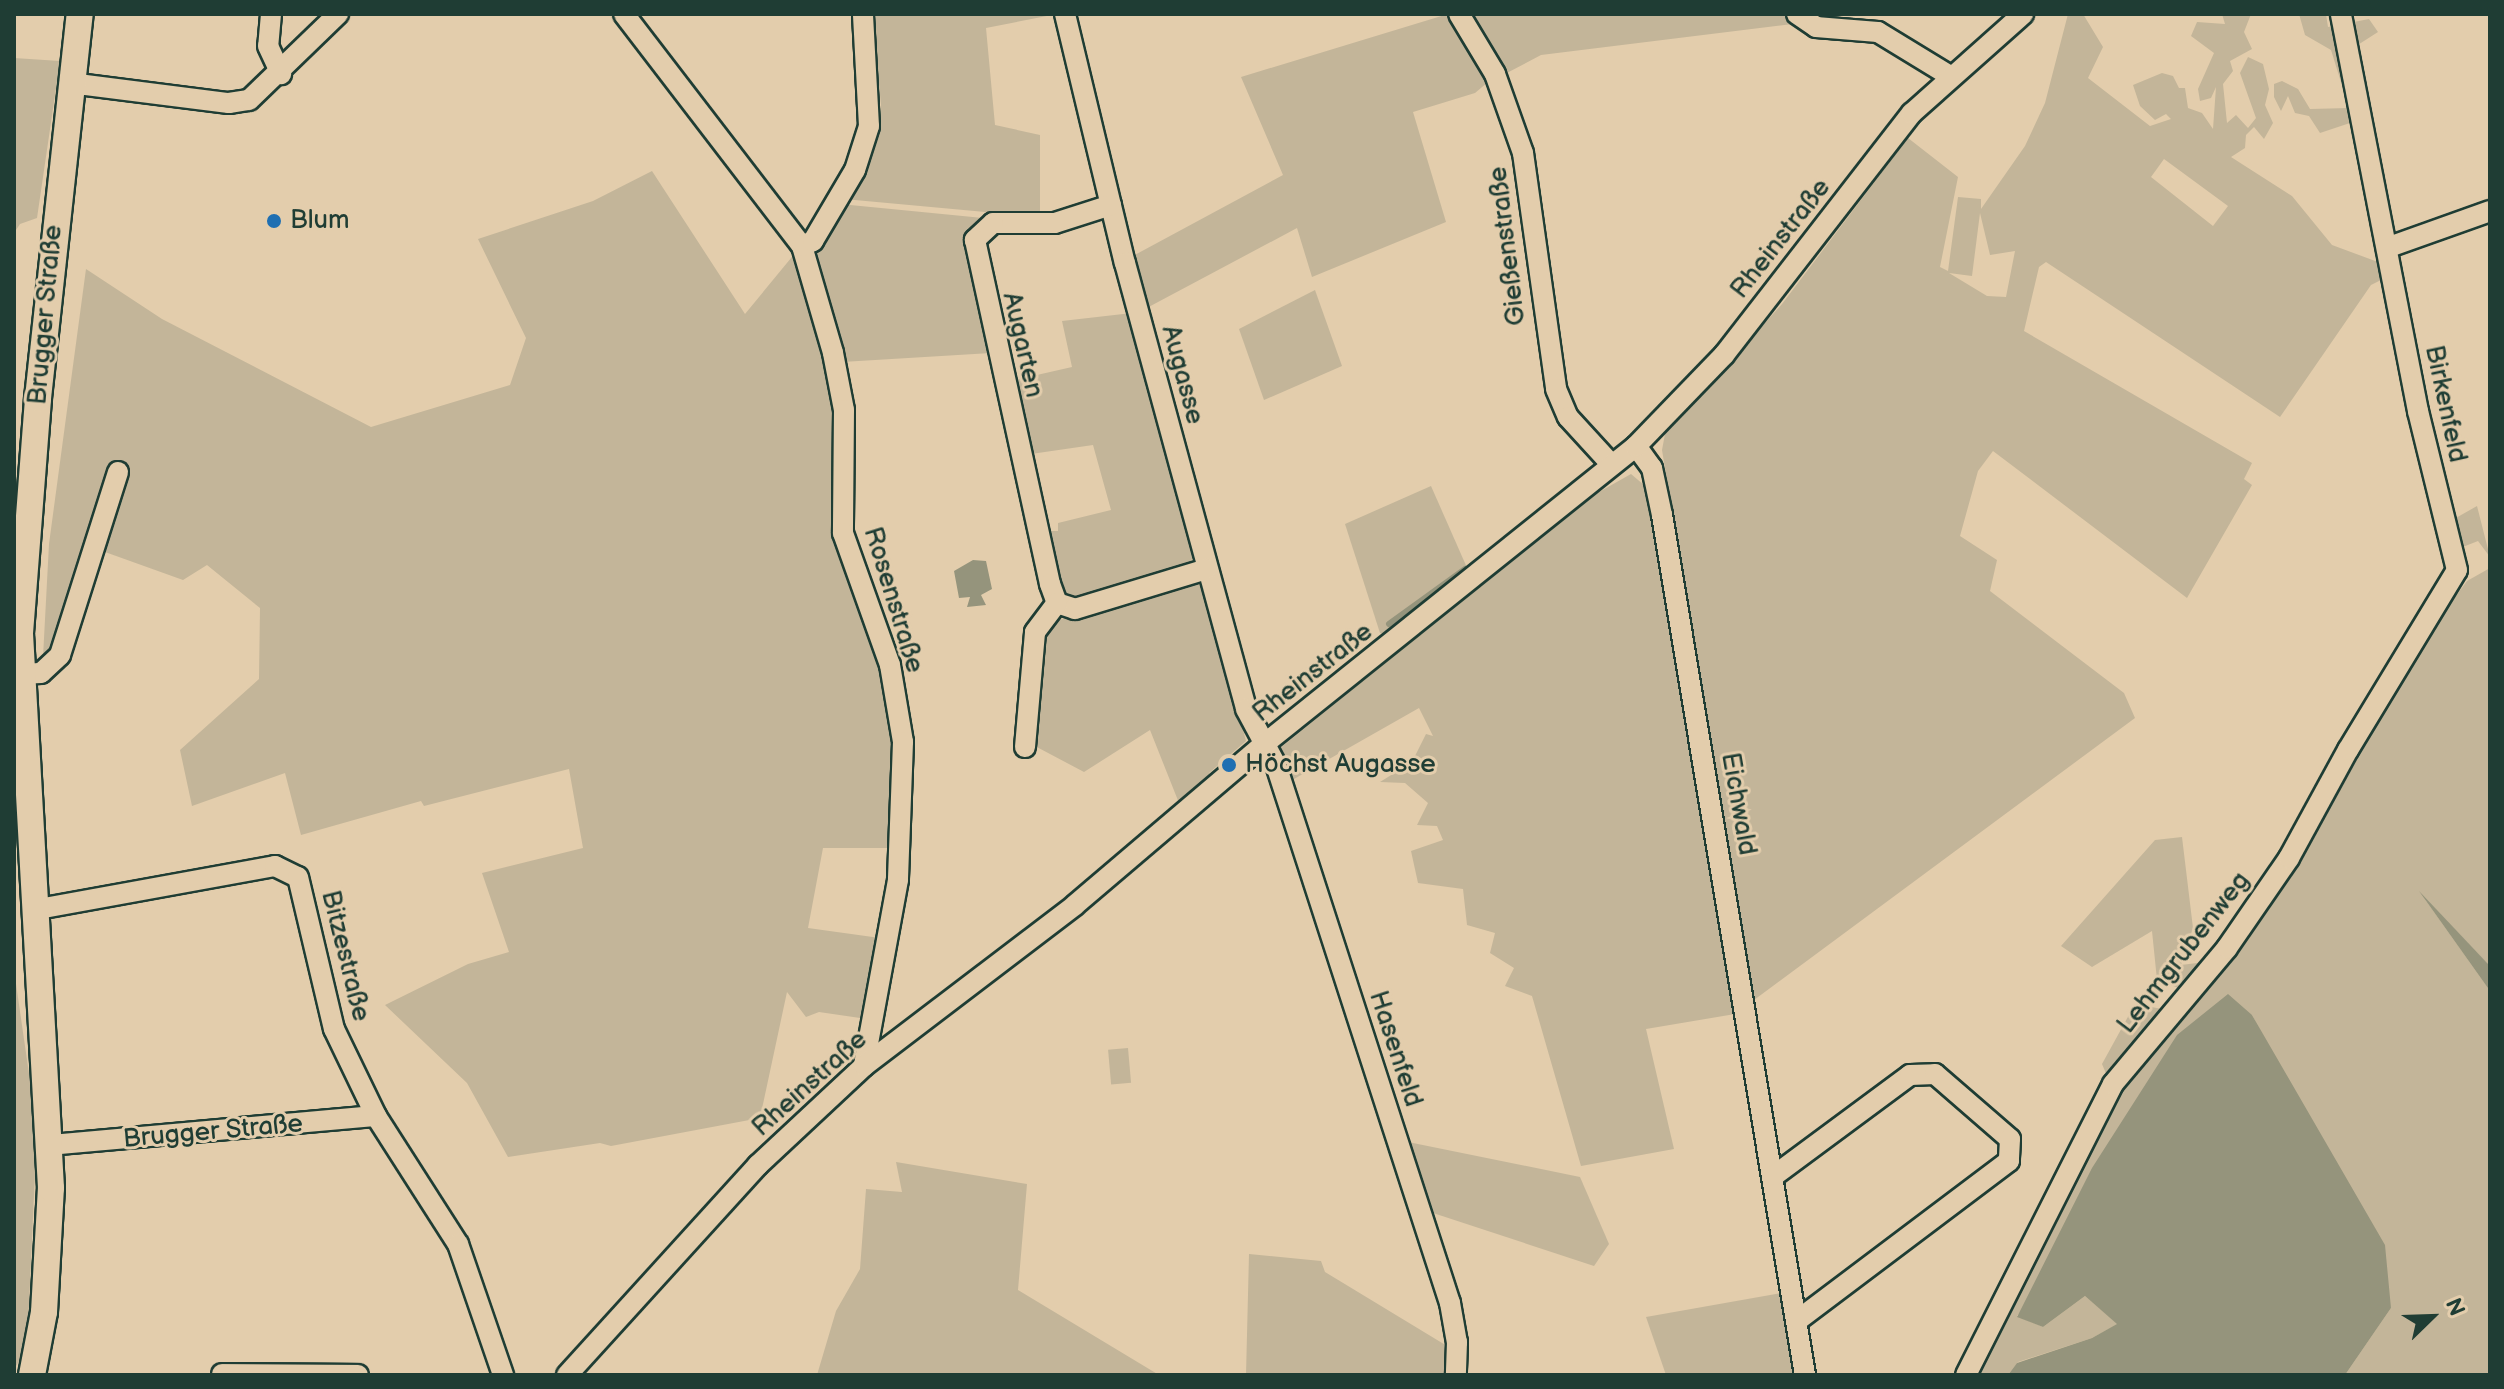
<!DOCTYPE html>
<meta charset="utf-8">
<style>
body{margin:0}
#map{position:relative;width:2504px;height:1389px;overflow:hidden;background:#e3cdac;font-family:"Balsamiq Sans",sans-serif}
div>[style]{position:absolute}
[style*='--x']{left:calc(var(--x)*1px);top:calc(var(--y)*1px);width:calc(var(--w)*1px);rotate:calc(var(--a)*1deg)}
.green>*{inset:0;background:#c3b599;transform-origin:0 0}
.water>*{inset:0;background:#95947c}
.stream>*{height:6px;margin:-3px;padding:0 3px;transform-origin:3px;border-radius:3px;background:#95947c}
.roads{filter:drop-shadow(2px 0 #1f3d34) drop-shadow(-2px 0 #1f3d34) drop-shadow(0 2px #1f3d34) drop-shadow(0 -2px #1f3d34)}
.minor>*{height:20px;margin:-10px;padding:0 10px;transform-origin:10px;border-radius:10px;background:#e3cdac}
.major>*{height:26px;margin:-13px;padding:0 13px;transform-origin:13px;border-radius:13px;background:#e3cdac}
.dots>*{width:22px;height:22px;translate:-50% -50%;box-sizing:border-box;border:4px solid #e3cdac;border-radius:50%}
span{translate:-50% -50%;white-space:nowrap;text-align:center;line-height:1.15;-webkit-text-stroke:6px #e3cdac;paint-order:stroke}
.poi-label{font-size:26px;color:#1f3d34}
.left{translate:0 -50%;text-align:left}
.street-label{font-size:26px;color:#1f3d34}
.frame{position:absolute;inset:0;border:16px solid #1f3d34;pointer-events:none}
.north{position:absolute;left:2392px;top:1277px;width:80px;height:80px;-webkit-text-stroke:6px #e3cdac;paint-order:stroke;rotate:67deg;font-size:22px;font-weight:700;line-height:32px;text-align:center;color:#1f3d34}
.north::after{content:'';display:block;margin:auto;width:28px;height:36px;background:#1f3d34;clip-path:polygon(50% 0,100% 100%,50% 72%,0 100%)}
</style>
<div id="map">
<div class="green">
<i style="clip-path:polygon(868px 14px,1057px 14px,986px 28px,995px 125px,1040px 135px,1040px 217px,844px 199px,860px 172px,881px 105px,879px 85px,867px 70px)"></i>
<i style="clip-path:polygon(1448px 14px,1488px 82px,1475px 93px,1413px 112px,1446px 222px,1312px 277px,1297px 228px,1143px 310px,1131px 257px,1283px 175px,1241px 77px)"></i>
<i style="clip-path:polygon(1466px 14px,1786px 14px,1793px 24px,1541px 55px,1503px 75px)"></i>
<i style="clip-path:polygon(evenodd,2068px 14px,2083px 14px,2103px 47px,2088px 78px,2150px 126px,2171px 119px,2166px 114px,2155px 120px,2140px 106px,2133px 85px,2162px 73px,2173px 76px,2179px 88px,2185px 88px,2188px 108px,2202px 113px,2213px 129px,2216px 87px,2211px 98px,2200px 101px,2198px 89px,2214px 53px,2191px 36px,2197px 22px,2225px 24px,2222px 14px,2251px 14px,2244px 32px,2252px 49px,2230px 61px,2233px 71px,2223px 84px,2227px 123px,2236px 115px,2248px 128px,2256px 118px,2240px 73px,2248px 57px,2263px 64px,2269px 89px,2265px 105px,2273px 123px,2264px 139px,2254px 127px,2246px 135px,2245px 148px,2231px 157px,2292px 196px,2332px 245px,2386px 265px,2381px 280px,2371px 285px,2280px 417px,2046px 262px,2039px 267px,2024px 331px,2252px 463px,2244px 479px,2252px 485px,2187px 598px,1993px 451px,1978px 471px,1960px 536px,1997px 560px,1990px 591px,2124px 693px,2135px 718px,1754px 1000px,1662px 450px,1665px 434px,1782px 304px,1908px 138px,1958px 177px,1940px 267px,1948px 271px,1958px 197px,1981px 199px,1981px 209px,2025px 146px,2045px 103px,2068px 14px,2164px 159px,2228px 206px,2213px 226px,2151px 177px,2164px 159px,2068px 14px,1980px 213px,1990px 255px,2015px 251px,2006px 297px,1987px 296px,1949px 273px,1972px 276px,1980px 213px)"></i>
<i style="clip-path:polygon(2299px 14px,2326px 14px,2328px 27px,2369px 19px,2378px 32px,2339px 57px,2348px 67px,2353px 122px,2320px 133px,2309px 116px,2295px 113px,2288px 96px,2281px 111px,2274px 97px,2274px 84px,2282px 81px,2298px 89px,2310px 109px,2349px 108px,2331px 50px,2305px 35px)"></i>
<i style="clip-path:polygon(14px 58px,60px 61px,37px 218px,20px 224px,14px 233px)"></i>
<i style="clip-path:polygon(652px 171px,745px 314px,796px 252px,832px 376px,837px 418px,835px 520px,843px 564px,881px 659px,899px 773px,896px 848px,823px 848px,808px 928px,880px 938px,867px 1019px,819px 1012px,806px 1017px,787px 992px,760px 1118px,611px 1146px,600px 1143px,508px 1157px,467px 1083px,385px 1005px,468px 964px,509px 952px,482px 873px,583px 848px,569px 769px,424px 806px,421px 801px,301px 835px,285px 773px,192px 806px,180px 750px,259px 679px,260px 608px,207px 565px,183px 580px,105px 552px,123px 466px,114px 461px,77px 593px,48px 657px,43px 657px,49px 544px,86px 269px,162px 319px,371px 427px,510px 385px,526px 338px,478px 239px,593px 201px)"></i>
<i style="clip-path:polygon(840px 204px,983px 218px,968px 240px,967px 255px,991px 353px,842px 362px,813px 259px)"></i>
<i style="clip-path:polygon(1315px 290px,1342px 366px,1264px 400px,1239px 329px)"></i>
<i style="clip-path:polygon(1132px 313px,1194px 557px,1187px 565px,1075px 599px,1062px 594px,1046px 531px,1058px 531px,1058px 523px,1111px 510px,1093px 445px,1031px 454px,1011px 381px,1072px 367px,1062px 321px)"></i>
<i style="clip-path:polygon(1631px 474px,1651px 491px,1741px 1013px,1646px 1029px,1674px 1149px,1581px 1166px,1532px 996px,1505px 986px,1514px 968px,1490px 953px,1495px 933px,1467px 925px,1463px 889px,1418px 883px,1411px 851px,1443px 840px,1437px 826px,1417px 825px,1428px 803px,1405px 783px,1380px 782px,1412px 762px,1426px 734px,1433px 736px,1419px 708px,1287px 783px,1279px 749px,1592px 496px)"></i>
<i style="clip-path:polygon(1431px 486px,1468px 570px,1387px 635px,1380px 633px,1345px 524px)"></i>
<i style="clip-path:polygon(2477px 506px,2490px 557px,2478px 541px,2450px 552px,2447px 523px)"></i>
<i style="clip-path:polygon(2490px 568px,2490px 966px,2424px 898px,2490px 991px,2490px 1375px,2345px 1375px,2391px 1308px,2303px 1109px,2252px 1015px,2017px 1316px,2043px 1327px,2085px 1296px,2118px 1324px,2092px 1338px,2018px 1362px,2008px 1375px,1973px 1375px,1998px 1320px,2013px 1257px,2039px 1245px,2118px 1102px,2102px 1064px,2135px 1004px,2184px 1013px,2189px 992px,2157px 980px,2152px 931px,2092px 967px,2061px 946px,2155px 840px,2182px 837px,2193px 928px,2181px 965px,2205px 962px,2219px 967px,2408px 661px,2467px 581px)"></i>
<i style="clip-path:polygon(1195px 582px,1205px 588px,1210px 602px,1246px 741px,1209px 773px,1213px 777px,1179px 803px,1150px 730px,1084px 772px,1033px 745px,1040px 643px,1046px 628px,1059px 620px)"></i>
<i style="clip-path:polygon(14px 970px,37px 1129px,27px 1349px,14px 1369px)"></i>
<i style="left:1128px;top:1048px;width:35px;height:20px;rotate:85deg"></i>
<i style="clip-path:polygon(1408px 1142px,1580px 1177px,1609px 1244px,1594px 1266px,1430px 1212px)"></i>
<i style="clip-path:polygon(896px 1162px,1027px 1184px,1018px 1290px,1159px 1375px,817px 1375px,836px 1311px,860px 1269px,866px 1189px,902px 1192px)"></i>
<i style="clip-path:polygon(1249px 1254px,1321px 1261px,1325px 1272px,1452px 1349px,1450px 1375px,1246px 1375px)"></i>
<i style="clip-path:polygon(1787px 1292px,1799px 1375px,1666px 1375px,1646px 1317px)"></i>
</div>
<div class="water">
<i style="clip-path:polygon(973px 560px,986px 561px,992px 589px,981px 595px,986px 605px,967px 607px,970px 597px,959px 598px,954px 571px)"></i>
<i style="clip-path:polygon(2419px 891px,2490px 966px,2490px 991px)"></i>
<i style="clip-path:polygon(2228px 994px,2252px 1015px,2385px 1245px,2391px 1308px,2345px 1375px,2008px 1375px,2017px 1363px,2092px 1338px,2117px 1324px,2085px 1296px,2043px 1327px,2017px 1317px,2092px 1168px,2177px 1035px)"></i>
</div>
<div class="stream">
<i style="--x:1389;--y:624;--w:94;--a:-35.9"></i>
</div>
<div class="roads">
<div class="minor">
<i style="--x:271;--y:14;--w:32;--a:95"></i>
<i style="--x:268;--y:46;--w:31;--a:65"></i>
<i style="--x:624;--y:14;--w:292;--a:52.5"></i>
<i style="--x:802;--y:246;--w:111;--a:73.8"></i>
<i style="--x:833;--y:353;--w:58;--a:79.1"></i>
<i style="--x:844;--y:410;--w:123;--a:90.5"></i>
<i style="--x:843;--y:533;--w:140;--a:70.4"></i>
<i style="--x:890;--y:665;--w:78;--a:80.4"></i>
<i style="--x:903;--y:742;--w:138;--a:92.1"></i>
<i style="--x:898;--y:880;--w:189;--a:100.4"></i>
<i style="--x:1065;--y:14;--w:256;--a:76.5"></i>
<i style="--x:1125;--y:263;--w:462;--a:74.8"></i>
<i style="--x:1246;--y:709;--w:64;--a:61.8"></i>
<i style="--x:1276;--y:765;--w:565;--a:72.08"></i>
<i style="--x:1450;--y:1303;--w:40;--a:80"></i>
<i style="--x:1457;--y:1342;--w:33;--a:92"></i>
<i style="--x:1459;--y:14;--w:70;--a:59"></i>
<i style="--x:1495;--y:74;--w:84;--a:70.5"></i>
<i style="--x:1523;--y:153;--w:238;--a:82"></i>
<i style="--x:1556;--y:389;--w:30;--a:67"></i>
<i style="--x:1568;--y:417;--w:65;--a:47.5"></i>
<i style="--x:1797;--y:14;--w:23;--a:34"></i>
<i style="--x:1816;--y:27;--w:62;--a:4.6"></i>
<i style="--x:1878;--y:32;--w:84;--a:31.4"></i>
<i style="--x:70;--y:83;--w:160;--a:7.2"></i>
<i style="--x:229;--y:103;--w:20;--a:-9"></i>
<i style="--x:249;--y:100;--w:124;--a:-44"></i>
<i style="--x:1111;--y:205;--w:59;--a:162.2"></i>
<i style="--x:1055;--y:223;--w:62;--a:180"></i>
<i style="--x:993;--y:223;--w:25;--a:137"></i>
<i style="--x:975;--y:240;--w:352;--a:77.7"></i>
<i style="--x:1050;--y:584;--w:20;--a:70"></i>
<i style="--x:1057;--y:603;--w:19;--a:18"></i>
<i style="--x:1075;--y:609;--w:138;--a:-16.9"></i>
<i style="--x:802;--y:246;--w:12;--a:-24"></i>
<i style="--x:813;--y:241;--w:82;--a:-59.4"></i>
<i style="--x:855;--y:170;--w:46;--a:-72.3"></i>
<i style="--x:869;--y:126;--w:112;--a:-93.1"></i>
<i style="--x:2389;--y:247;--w:107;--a:-19.6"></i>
<i style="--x:1636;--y:446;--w:27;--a:54"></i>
<i style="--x:1652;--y:468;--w:48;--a:78"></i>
<i style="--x:1662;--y:515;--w:872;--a:80.56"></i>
<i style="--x:20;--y:674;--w:21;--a:-3"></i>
<i style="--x:41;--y:673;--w:26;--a:-43"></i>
<i style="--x:60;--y:655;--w:192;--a:-72.4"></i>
<i style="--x:1025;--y:747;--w:115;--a:-85"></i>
<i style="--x:1035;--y:632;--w:36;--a:-53"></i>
<i style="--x:33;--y:910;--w:246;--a:-10.3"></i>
<i style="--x:275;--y:866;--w:25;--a:26"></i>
<i style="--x:298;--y:877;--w:156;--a:76.7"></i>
<i style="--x:334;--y:1029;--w:97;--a:64.2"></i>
<i style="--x:376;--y:1116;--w:152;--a:57.4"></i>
<i style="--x:458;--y:1244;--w:139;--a:71"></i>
<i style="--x:50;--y:1145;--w:327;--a:-5.1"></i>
<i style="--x:1775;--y:1175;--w:168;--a:-36.5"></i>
<i style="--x:1910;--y:1075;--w:25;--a:-2"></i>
<i style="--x:1935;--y:1074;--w:99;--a:40.9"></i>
<i style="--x:2010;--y:1139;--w:22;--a:93"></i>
<i style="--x:2009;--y:1161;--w:263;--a:143"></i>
<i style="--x:222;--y:1374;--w:136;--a:0.4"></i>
<i style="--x:567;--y:1375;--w:284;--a:-47.7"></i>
<i style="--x:758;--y:1165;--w:145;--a:-43"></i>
<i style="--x:864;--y:1066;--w:265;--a:-37.3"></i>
<i style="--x:1075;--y:905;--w:247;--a:-40.4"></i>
<i style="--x:1263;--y:745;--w:478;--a:-38.7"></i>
<i style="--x:1636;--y:446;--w:127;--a:-46"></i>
<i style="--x:1724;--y:355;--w:306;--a:-52.2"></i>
<i style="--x:1912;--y:113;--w:149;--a:-41.7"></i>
<i style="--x:1966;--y:1375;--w:326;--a:-63.2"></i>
<i style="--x:2113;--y:1084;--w:177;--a:-50"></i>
<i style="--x:2227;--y:948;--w:109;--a:-55.4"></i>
<i style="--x:2289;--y:858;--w:123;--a:-61.4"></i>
<i style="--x:2348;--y:750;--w:210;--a:-58.8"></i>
<i style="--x:2457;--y:570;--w:164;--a:-103.8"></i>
<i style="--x:2418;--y:411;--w:404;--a:-101"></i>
</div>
<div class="major">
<i style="--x:32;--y:1375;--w:64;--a:-79.2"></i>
<i style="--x:44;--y:1312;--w:124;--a:-86.8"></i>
<i style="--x:51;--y:1188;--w:556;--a:-93.2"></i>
<i style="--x:20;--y:633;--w:236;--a:-85.6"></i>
<i style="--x:38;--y:398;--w:386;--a:-83.8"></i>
</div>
</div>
<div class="dots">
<i style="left:274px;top:221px;background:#1f6fb2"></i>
<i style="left:1229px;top:765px;background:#1f6fb2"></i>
</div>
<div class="poi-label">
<span class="left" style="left:290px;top:221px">Blum</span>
<span class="left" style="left:1245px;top:765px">Höchst Augasse</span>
</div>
<div class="street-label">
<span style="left:1781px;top:239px;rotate:-52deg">Rheinstraße</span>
<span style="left:1508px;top:246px;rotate:-97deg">Gießenstraße</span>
<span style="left:46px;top:315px;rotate:-85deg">Brugger Straße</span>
<span style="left:1022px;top:345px;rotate:77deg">Augarten</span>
<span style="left:1182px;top:375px;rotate:75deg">Augasse</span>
<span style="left:2445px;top:404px;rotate:78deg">Birkenfeld</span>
<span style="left:893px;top:600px;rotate:73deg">Rosenstraße</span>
<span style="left:1313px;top:673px;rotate:-38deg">Rheinstraße</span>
<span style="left:1738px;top:804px;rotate:80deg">Eichwald</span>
<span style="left:2184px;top:953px;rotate:-52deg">Lehmgrubenweg</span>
<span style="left:345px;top:956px;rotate:76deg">Bitzestraße</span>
<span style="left:1395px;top:1049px;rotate:72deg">Hasenfeld</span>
<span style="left:810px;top:1084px;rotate:-42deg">Rheinstraße</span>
<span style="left:213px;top:1132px;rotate:-5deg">Brugger Straße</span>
</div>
<div class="frame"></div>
<div class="north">N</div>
</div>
